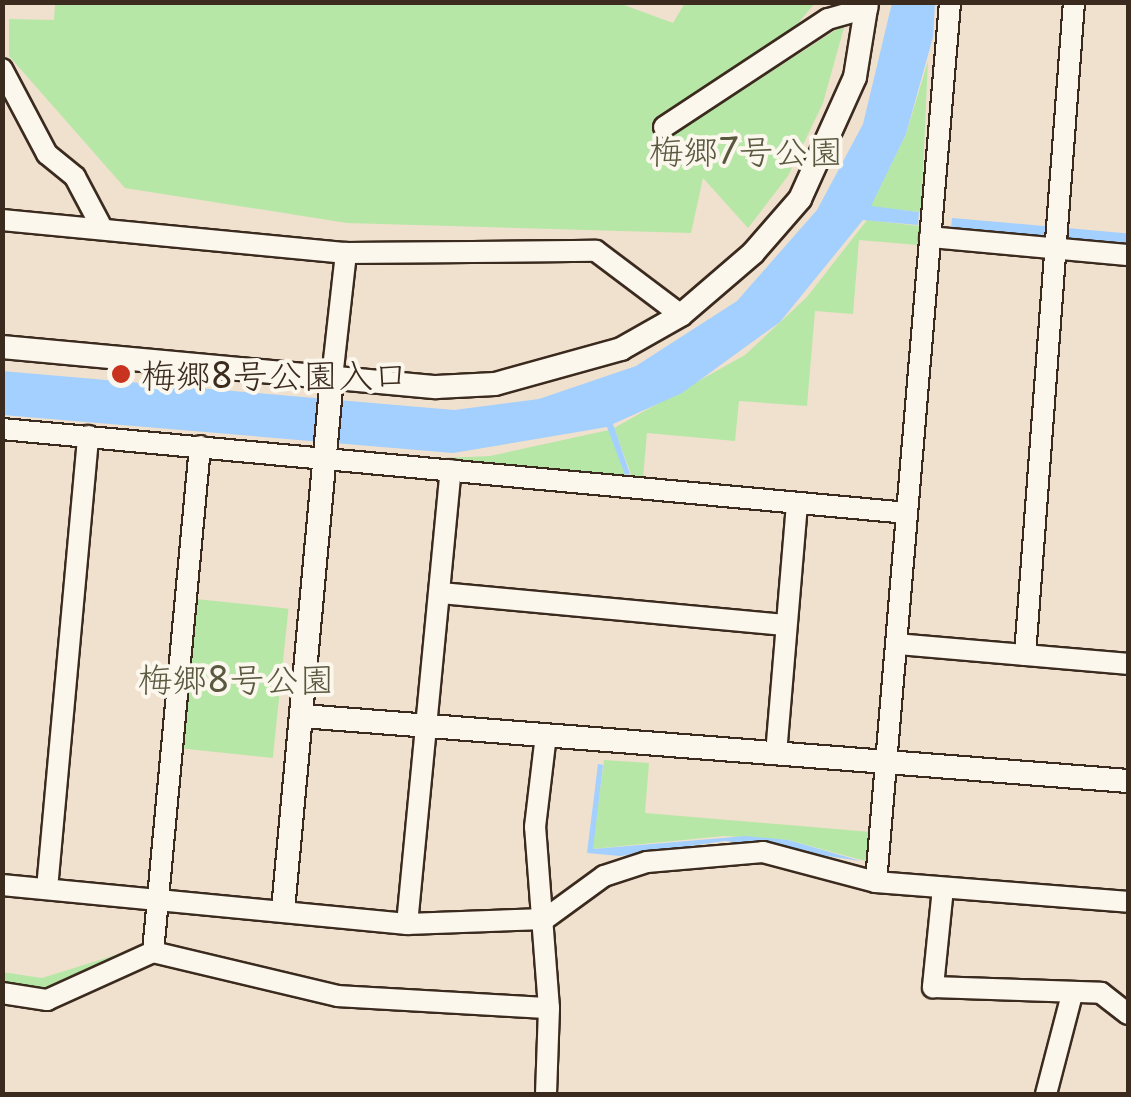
<!DOCTYPE html>
<meta charset="utf-8">
<style>
body{margin:0}
#map{position:relative;width:1131px;height:1097px;overflow:hidden;background:#f0e0ce;font-family:"Playpen Sans","Klee One",sans-serif}
div>[style]{position:absolute}
[style*='--x']{left:calc(var(--x)*1px);top:calc(var(--y)*1px);width:calc(var(--w)*1px);rotate:calc(var(--a)*1deg)}
.green>*{inset:0;background:#b7e7a7;transform-origin:0 0}
.water>*{inset:0;background:#a3d0fe;transform-origin:0 0}
.roads{filter:drop-shadow(2px 0 #3b2a1e) drop-shadow(-2px 0 #3b2a1e) drop-shadow(0 2px #3b2a1e) drop-shadow(0 -2px #3b2a1e)}
.minor>*{height:20px;margin:-10px;padding:0 10px;transform-origin:10px;border-radius:10px;background:#fbf7ec}
.tertiary>*{height:22px;margin:-11px;padding:0 11px;transform-origin:11px;border-radius:11px;background:#fbf7ec}
.dots>*{width:28px;height:28px;translate:-50% -50%;box-sizing:border-box;border:5px solid #fbf7ec;border-radius:50%}
span{translate:-50% -50%;white-space:nowrap;text-align:center;line-height:1.15;-webkit-text-stroke:8px #fbf7ec;paint-order:stroke}
.park-label{font-size:35px;color:#5a5940}
.poi-label{font-size:35px;color:#3b2a1e}
.left{translate:0 -50%;text-align:left}
.frame{position:absolute;inset:0;border:5px solid #3b2a1e;pointer-events:none}
</style>
<div id="map">
<div class="green">
<i style="clip-path:polygon(55px 2px,616px 2px,673px 23px,685px 3px,815px 3px,740px 92px,845px 24px,823px 103px,788px 176px,748px 228px,703px 178px,691px 233px,347px 223px,125px 188px,9px 56px,9px 19px,54px 20px)"></i>
<i style="clip-path:polygon(928px 61px,921px 212px,870px 207px,906px 134px)"></i>
<i style="clip-path:polygon(867px 220px,920px 226px,918px 245px,859px 240px,853px 314px,815px 311px,807px 406px,739px 401px,735px 441px,647px 433px,643px 478px,632px 477px,614px 428px,745px 355px,807px 297px)"></i>
<i style="clip-path:polygon(609px 430px,626px 477px,443px 458px,490px 456px)"></i>
<i style="left:196px;top:599px;width:93px;height:150px;rotate:6deg"></i>
<i style="clip-path:polygon(604px 760px,649px 763px,645px 813px,871px 832px,869px 862px,788px 840px,724px 836px,592px 849px)"></i>
<i style="clip-path:polygon(138px 948px,44px 990px,3px 983px,2px 972px,42px 978px)"></i>
</div>
<div class="water">
<i style="clip-path:polygon(892px 3px,935px 3px,933px 37px,906px 134px,871px 206px,919px 212px,918px 225px,863px 220px,780px 322px,682px 393px,613px 424px,630px 474px,625px 475px,607px 427px,453px 453px,3px 415px,2px 371px,454px 410px,539px 399px,636px 366px,737px 301px,817px 210px,863px 124px)"></i>
<i style="left:952px;top:218px;width:177px;height:11px;rotate:5deg"></i>
<i style="clip-path:polygon(598px 764px,603px 765px,593px 849px,746px 836px,788px 840px,861px 861px,725px 841px,620px 856px,587px 853px)"></i>
</div>
<div class="roads">
<div class="minor">
<i style="--x:2;--y:69;--w:96;--a:62.1"></i>
<i style="--x:47;--y:154;--w:36;--a:39"></i>
<i style="--x:75;--y:177;--w:58;--a:62.1"></i>
<i style="--x:664;--y:127;--w:196;--a:-33.4"></i>
<i style="--x:828;--y:19;--w:41;--a:-15.8"></i>
<i style="--x:2;--y:220;--w:346;--a:5.5"></i>
<i style="--x:346;--y:253;--w:250;--a:-0.5"></i>
<i style="--x:596;--y:251;--w:106;--a:37"></i>
<i style="--x:930;--y:237;--w:199;--a:5.2"></i>
<i style="--x:332;--y:378;--w:126;--a:-83.6"></i>
<i style="--x:2;--y:429;--w:909;--a:5.3"></i>
<i style="--x:440;--y:593;--w:347;--a:5.3"></i>
<i style="--x:897;--y:644;--w:232;--a:4.9"></i>
<i style="--x:1025;--y:655;--w:655;--a:-85.71"></i>
<i style="--x:776;--y:754;--w:250;--a:-85.2"></i>
<i style="--x:876;--y:882;--w:883;--a:-85.19"></i>
<i style="--x:2;--y:885;--w:407;--a:5.5"></i>
<i style="--x:407;--y:924;--w:138;--a:-2.1"></i>
<i style="--x:545;--y:919;--w:73;--a:-36.1"></i>
<i style="--x:604;--y:876;--w:45;--a:-18"></i>
<i style="--x:647;--y:862;--w:116;--a:-4.9"></i>
<i style="--x:763;--y:852;--w:117;--a:14.9"></i>
<i style="--x:876;--y:882;--w:253;--a:4.5"></i>
<i style="--x:943;--y:888;--w:100;--a:95.8"></i>
<i style="--x:933;--y:987;--w:168;--a:2"></i>
<i style="--x:1101;--y:993;--w:34;--a:38"></i>
<i style="--x:47;--y:889;--w:455;--a:-84.8"></i>
<i style="--x:407;--y:924;--w:456;--a:-84.5"></i>
<i style="--x:153;--y:952;--w:508;--a:-84.69"></i>
<i style="--x:2;--y:993;--w:46;--a:8.8"></i>
<i style="--x:47;--y:1000;--w:116;--a:-24.4"></i>
<i style="--x:153;--y:952;--w:190;--a:13.4"></i>
<i style="--x:338;--y:996;--w:211;--a:3.3"></i>
<i style="--x:546;--y:1094;--w:86;--a:-88"></i>
<i style="--x:549;--y:1008;--w:182;--a:-94.4"></i>
<i style="--x:535;--y:827;--w:93;--a:-83.2"></i>
<i style="--x:1046;--y:1094;--w:103;--a:-75.4"></i>
</div>
<div class="tertiary">
<i style="--x:2;--y:347;--w:436;--a:5.3"></i>
<i style="--x:436;--y:387;--w:59;--a:-2.9"></i>
<i style="--x:495;--y:384;--w:131;--a:-15.5"></i>
<i style="--x:621;--y:349;--w:69;--a:-29.5"></i>
<i style="--x:681;--y:315;--w:95;--a:-40.7"></i>
<i style="--x:753;--y:253;--w:72;--a:-49"></i>
<i style="--x:800;--y:199;--w:134;--a:-65.7"></i>
<i style="--x:855;--y:77;--w:76;--a:-80.9"></i>
<i style="--x:302;--y:716;--w:829;--a:4.5"></i>
<i style="--x:283;--y:910;--w:534;--a:-84.74"></i>
</div>
</div>
<div class="dots">
<i style="left:121px;top:374px;background:#c8321e"></i>
</div>
<div class="park-label">
<span style="left:746px;top:150px">梅郷7号公園</span>
<span style="left:236px;top:678px">梅郷8号公園</span>
</div>
<div class="poi-label">
<span class="left" style="left:141px;top:374px">梅郷8号公園入口</span>
</div>
<div class="frame"></div>
</div>
